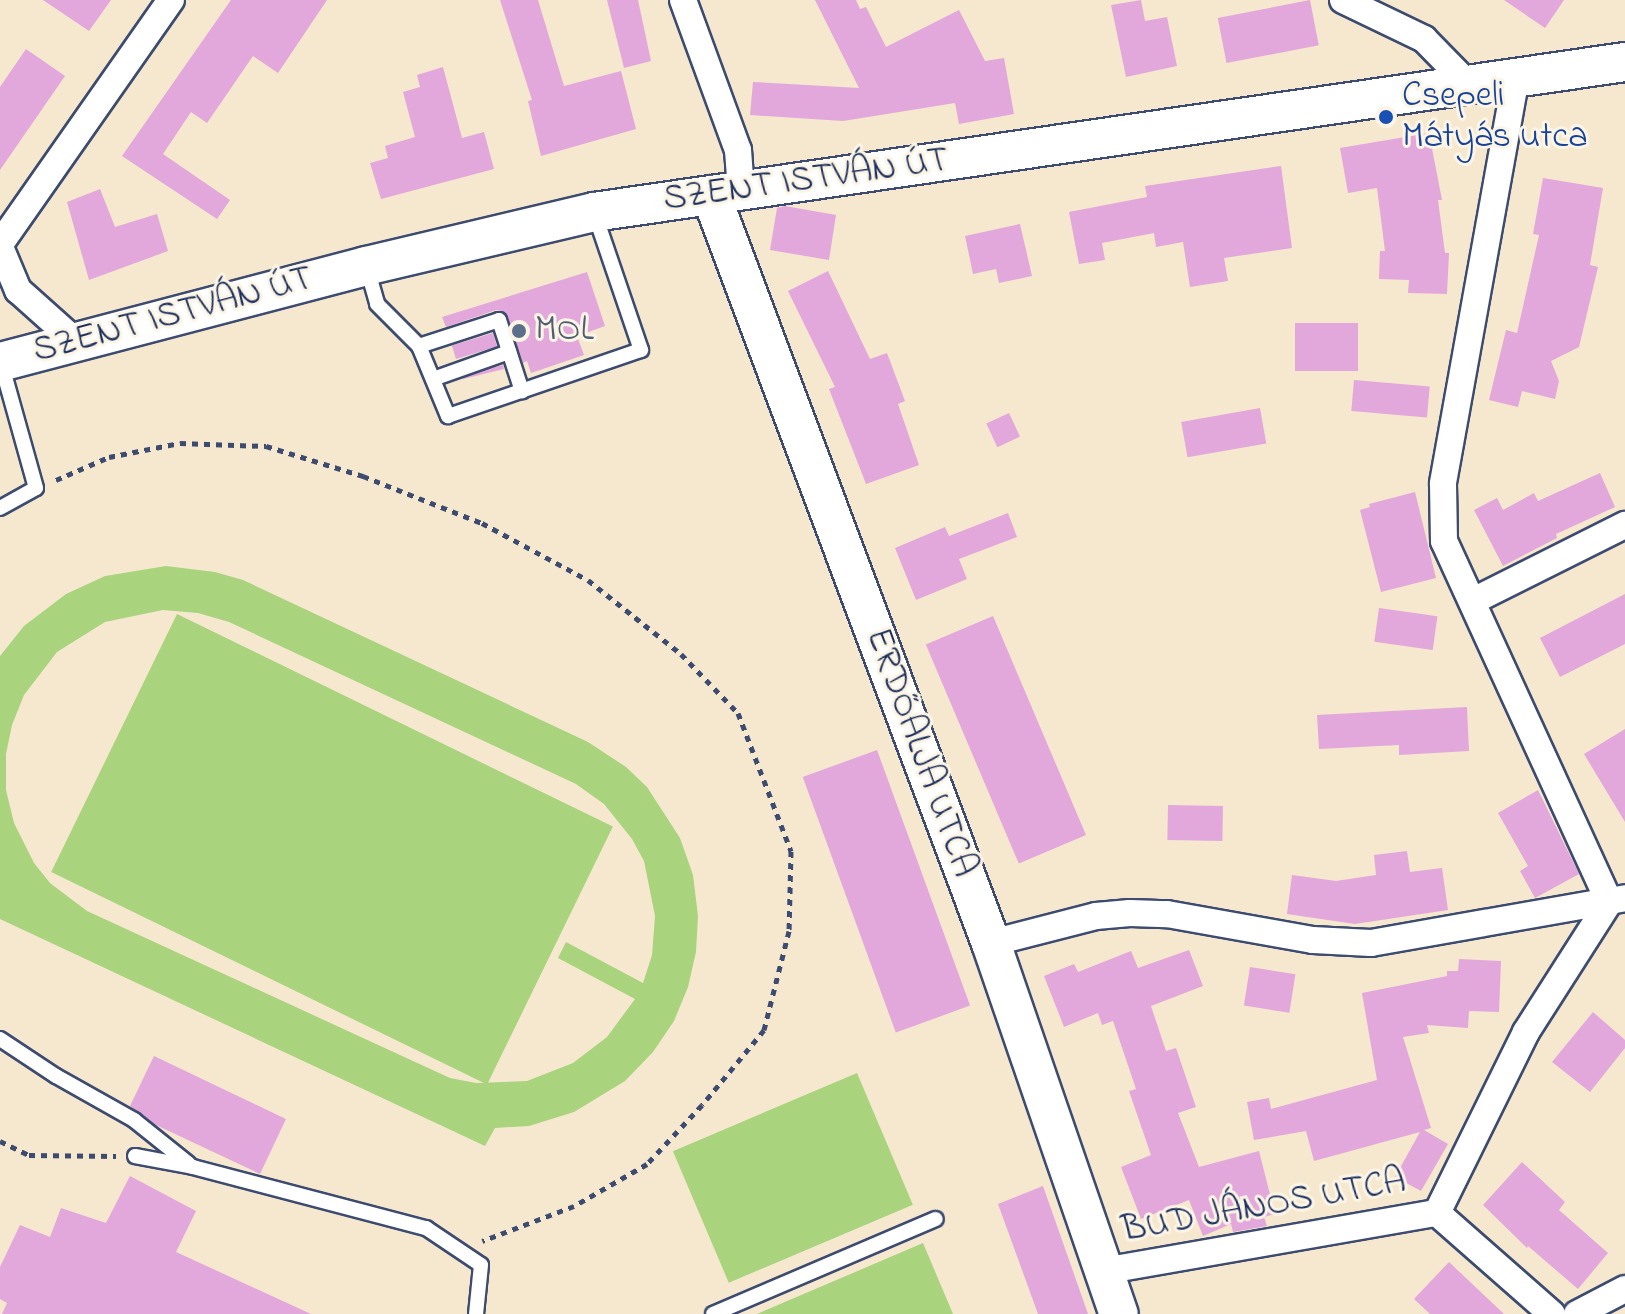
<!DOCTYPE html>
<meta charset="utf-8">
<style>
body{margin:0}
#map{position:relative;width:1625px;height:1314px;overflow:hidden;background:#f5e8cf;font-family:"Indie Flower",sans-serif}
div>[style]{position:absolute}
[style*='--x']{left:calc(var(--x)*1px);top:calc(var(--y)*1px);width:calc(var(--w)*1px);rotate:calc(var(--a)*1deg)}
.green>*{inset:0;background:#aad37e;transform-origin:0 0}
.building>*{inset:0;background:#e2a7db;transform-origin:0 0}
.path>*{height:5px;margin-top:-2.5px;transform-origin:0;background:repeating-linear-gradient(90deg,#3c4b6f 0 6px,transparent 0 12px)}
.roads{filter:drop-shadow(2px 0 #3c4b6f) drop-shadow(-2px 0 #3c4b6f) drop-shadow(0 2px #3c4b6f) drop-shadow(0 -2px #3c4b6f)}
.lane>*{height:14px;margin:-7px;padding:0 7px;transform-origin:7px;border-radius:7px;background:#fff}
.street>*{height:26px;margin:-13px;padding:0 13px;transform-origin:13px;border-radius:13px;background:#fff}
.secondary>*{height:38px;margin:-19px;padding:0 19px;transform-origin:19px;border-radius:19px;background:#fff}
.dots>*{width:22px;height:22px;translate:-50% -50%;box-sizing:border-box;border:4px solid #fcf5e5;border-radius:50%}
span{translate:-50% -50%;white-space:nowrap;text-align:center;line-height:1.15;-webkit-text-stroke:6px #fcf5e5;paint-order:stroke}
.transit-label{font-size:36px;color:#164399}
.left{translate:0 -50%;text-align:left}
.street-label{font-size:36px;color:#1b2f5e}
.service-label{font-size:36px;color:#4e5e75}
</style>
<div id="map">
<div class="green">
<i style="clip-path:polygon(evenodd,166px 566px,215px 572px,243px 580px,588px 742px,626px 767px,647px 787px,680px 838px,693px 875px,698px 916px,696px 952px,688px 987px,674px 1021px,653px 1052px,625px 1081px,574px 1112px,529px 1126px,495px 1128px,485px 1146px,0 919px,0 656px,24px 626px,66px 594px,105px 576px,166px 566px,163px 610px,198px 613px,229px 622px,576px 784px,604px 804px,632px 839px,644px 861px,655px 916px,652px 955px,643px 983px,566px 942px,558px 958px,635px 999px,607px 1037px,573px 1063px,527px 1081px,476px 1083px,450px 1078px,87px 911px,50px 883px,34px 863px,14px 823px,6px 790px,6px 754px,12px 725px,24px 695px,57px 652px,105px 622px,163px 610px)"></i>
<i style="left:177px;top:614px;width:485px;height:287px;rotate:26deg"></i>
<i style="left:857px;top:1073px;width:143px;height:200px;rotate:67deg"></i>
<i style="clip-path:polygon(923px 1243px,953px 1314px,757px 1314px)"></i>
</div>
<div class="building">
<i style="clip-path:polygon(43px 0,111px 0,89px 31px)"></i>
<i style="clip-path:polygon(231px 0,327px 0,278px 73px,253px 56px,207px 123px,191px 112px,163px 154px,230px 200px,217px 219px,122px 156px)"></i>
<i style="clip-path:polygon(500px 0,538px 0,564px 86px,621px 71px,636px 129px,541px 156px,528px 101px,532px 100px)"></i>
<i style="clip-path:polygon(607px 0,638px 0,651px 61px,624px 68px)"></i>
<i style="clip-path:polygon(815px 0,856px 0,860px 9px,866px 7px,886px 47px,959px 10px,985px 61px,1004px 58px,1014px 114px,959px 124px,955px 103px,843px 121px,750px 115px,753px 82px,859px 88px)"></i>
<i style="clip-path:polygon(1141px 0,1145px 21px,1167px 17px,1177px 66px,1126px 77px,1111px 5px)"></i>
<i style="left:1310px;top:0;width:46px;height:94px;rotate:79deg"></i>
<i style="clip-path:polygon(1504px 0,1564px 0,1545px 28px)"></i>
<i style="clip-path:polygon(26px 49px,65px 76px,0 170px,0 87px)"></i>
<i style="clip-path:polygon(443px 67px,462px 138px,484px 132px,494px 169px,381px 199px,370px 163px,388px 158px,385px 146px,415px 137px,403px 92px,420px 87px,417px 75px)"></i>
<i style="clip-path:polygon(1429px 133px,1442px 200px,1438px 200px,1445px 253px,1449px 253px,1447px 294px,1408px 293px,1409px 280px,1379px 279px,1380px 251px,1385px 251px,1377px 188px,1348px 193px,1340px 148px)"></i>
<i style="clip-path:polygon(1281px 166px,1292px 248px,1224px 258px,1228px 281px,1190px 287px,1183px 242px,1156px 247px,1154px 233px,1102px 243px,1105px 260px,1079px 264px,1069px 212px,1147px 197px,1145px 186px)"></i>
<i style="clip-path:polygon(1543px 178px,1603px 188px,1590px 265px,1598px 267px,1579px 347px,1551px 361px,1559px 381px,1555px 399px,1522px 391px,1518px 407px,1489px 400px,1506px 330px,1517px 333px,1539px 235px,1533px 234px)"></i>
<i style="clip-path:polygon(100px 189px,115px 227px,157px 214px,168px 251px,89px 280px,67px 202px)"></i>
<i style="clip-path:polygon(785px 206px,836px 215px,829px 260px,770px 250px,777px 208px)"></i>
<i style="clip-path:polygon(1020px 224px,1032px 276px,999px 283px,996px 269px,973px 274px,965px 236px)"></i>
<i style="clip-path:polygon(828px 271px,870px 359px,887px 353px,905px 401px,898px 404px,919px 465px,866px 484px,829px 389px,835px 387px,788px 291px)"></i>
<i style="clip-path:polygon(587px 272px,605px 326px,577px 336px,584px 355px,531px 373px,527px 361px,523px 363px,505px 312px,496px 310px,446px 327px,442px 317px)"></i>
<i style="left:1295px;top:323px;width:63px;height:48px"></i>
<i style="left:493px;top:333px;width:14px;height:43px;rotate:73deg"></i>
<i style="left:503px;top:365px;width:4px;height:42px;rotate:76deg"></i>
<i style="left:1354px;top:380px;width:76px;height:31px;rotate:5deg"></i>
<i style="left:1260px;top:408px;width:36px;height:80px;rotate:80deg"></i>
<i style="left:1009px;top:413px;width:26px;height:25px;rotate:65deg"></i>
<i style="clip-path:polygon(1600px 473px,1615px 507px,1556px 534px,1557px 538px,1503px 566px,1474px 510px,1497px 498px,1503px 510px,1534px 493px,1538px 501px)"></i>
<i style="clip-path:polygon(1415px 492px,1436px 578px,1381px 592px,1360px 510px,1370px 507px,1369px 504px)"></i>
<i style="clip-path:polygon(1008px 513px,1017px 537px,959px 559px,967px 579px,916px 600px,895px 548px,945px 527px,949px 536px)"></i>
<i style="clip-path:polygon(1625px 594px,1625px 644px,1560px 677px,1540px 638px)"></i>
<i style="left:1379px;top:608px;width:59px;height:34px;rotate:8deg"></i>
<i style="left:993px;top:616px;width:238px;height:73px;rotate:67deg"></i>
<i style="clip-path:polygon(1467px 707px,1469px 751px,1399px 755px,1399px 745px,1319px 749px,1317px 715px)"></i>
<i style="clip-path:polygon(1625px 729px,1625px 822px,1584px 754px)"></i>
<i style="left:877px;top:750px;width:272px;height:79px;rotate:70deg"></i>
<i style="clip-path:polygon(1538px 790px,1579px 874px,1535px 898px,1520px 871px,1528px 866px,1498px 813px)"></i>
<i style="left:1168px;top:805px;width:55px;height:35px;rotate:1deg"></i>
<i style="clip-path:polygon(1407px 851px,1410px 872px,1442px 868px,1448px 910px,1355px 924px,1287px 914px,1292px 875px,1336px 881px,1376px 875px,1374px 855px)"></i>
<i style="clip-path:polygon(1189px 950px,1203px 986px,1151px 1006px,1166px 1051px,1176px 1048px,1196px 1107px,1178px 1113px,1199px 1167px,1259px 1151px,1275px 1214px,1264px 1217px,1267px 1226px,1233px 1232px,1231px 1224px,1203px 1236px,1189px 1200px,1141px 1219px,1121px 1167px,1151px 1155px,1129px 1091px,1136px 1089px,1113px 1021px,1102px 1025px,1098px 1013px,1064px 1027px,1044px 976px,1074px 964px,1078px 972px,1131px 951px,1138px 968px)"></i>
<i style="clip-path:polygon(1459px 959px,1501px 961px,1499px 1012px,1469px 1011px,1468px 1028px,1427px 1025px,1429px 1033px,1403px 1037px,1431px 1128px,1424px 1130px,1448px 1144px,1421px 1191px,1395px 1177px,1420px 1132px,1314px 1161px,1306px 1131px,1254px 1140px,1247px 1102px,1269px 1098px,1271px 1109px,1377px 1080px,1362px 993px,1447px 976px,1447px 971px,1458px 971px)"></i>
<i style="left:1250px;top:967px;width:46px;height:39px;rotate:9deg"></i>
<i style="clip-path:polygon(1593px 1012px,1625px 1040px,1625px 1048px,1590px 1092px,1552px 1062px)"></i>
<i style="clip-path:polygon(154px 1056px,286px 1119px,260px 1174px,156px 1125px,130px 1106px)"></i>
<i style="clip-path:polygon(1522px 1162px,1565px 1202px,1559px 1210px,1608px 1253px,1578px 1289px,1528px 1246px,1527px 1248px,1483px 1205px)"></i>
<i style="clip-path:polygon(130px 1176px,196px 1211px,176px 1252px,311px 1314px,2px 1314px,7px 1303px,0 1299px,0 1267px,20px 1225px,50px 1237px,61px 1208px,106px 1223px)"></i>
<i style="clip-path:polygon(1043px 1186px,1088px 1314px,1038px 1314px,998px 1204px)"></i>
<i style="clip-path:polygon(1449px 1262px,1504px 1314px,1430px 1314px,1414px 1299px)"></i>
</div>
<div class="path">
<i style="--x:56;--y:480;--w:58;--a:-23.5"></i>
<i style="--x:109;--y:457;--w:72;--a:-11.2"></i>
<i style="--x:180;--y:443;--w:86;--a:2"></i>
<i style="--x:266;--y:446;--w:102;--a:17.2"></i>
<i style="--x:363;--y:476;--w:128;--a:21.6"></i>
<i style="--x:482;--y:523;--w:120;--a:28.3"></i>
<i style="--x:588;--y:580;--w:119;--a:38.5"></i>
<i style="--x:681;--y:654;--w:82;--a:46"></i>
<i style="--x:738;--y:713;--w:148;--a:69"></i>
<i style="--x:791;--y:851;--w:80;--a:91.4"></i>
<i style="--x:789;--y:931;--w:102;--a:104.2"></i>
<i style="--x:764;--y:1030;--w:97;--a:129.6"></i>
<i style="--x:702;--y:1105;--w:81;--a:133"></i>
<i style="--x:647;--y:1164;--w:84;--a:150.1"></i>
<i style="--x:574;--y:1206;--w:98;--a:159.2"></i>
<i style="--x:0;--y:1141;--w:32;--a:26"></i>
<i style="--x:29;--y:1155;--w:87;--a:0.7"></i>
</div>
<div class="roads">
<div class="lane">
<i style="--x:367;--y:268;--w:37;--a:74"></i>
<i style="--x:377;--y:304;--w:59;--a:45"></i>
<i style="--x:419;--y:346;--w:76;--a:67.5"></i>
<i style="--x:448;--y:416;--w:204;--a:-18.9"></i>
<i style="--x:641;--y:350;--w:146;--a:-108.8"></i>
<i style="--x:419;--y:346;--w:84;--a:-18"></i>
<i style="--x:499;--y:320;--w:75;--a:72.1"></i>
<i style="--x:433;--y:379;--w:81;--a:-19.6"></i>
<i style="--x:0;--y:508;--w:41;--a:-29.1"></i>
<i style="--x:36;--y:488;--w:130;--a:-105.6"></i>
<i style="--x:0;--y:1039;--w:67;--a:33.5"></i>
<i style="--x:56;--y:1076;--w:90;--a:29.4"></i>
<i style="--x:134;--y:1120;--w:70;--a:38.7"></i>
<i style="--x:135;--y:1156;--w:59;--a:10.7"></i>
<i style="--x:193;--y:1167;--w:241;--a:14.7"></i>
<i style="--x:426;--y:1228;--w:66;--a:33.9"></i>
<i style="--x:481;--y:1265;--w:49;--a:95.8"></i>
<i style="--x:713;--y:1314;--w:242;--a:-23.1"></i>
</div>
<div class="street">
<i style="--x:683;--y:0;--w:160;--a:69.9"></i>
<i style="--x:738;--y:150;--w:41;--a:85.8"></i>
<i style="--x:1343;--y:0;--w:90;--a:25.7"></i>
<i style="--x:1424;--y:39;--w:63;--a:45.6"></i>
<i style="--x:1516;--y:77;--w:413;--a:100.2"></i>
<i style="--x:1443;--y:484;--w:57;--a:89"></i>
<i style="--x:1444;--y:541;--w:397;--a:65.4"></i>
<i style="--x:0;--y:244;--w:298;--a:-55"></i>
<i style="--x:0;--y:247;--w:47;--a:67.3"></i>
<i style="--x:18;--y:290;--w:75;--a:41.8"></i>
<i style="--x:1473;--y:601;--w:170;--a:-26.6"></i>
<i style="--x:991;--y:943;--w:108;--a:-14.4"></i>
<i style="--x:1096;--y:916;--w:34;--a:-5"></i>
<i style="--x:1130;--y:913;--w:37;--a:2"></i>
<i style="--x:1167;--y:914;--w:148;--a:10.1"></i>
<i style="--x:1313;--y:940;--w:58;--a:3"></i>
<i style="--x:1371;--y:943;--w:258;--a:-10"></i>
<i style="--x:1437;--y:1213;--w:202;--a:-63.8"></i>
<i style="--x:1526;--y:1032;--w:154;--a:-57.4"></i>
<i style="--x:1437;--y:1213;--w:153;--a:41.3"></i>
<i style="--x:1103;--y:1271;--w:339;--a:-9.9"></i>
<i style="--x:1577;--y:1314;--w:54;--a:-27.5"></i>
</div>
<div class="secondary">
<i style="--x:711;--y:195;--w:799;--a:69.48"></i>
<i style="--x:991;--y:943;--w:392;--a:71"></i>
<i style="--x:0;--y:362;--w:378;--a:-14.7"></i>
<i style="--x:366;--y:266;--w:234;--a:-13.3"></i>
<i style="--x:594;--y:212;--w:1042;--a:-8.28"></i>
</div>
</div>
<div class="dots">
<i style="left:1386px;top:117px;background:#1a4fb4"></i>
<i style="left:519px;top:331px;background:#5c6f8a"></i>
</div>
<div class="transit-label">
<span class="left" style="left:1402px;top:117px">Csepeli<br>Mátyás utca</span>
</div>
<div class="street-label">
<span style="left:806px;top:181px;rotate:-8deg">SZENT ISTVÁN ÚT</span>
<span style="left:173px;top:316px;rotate:-15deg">SZENT ISTVÁN ÚT</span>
<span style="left:920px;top:753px;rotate:70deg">ERDŐALJA UTCA</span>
<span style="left:1264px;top:1207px;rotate:-10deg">BUD JÁNOS UTCA</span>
</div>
<div class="service-label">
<span class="left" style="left:535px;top:331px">MOL</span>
</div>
</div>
